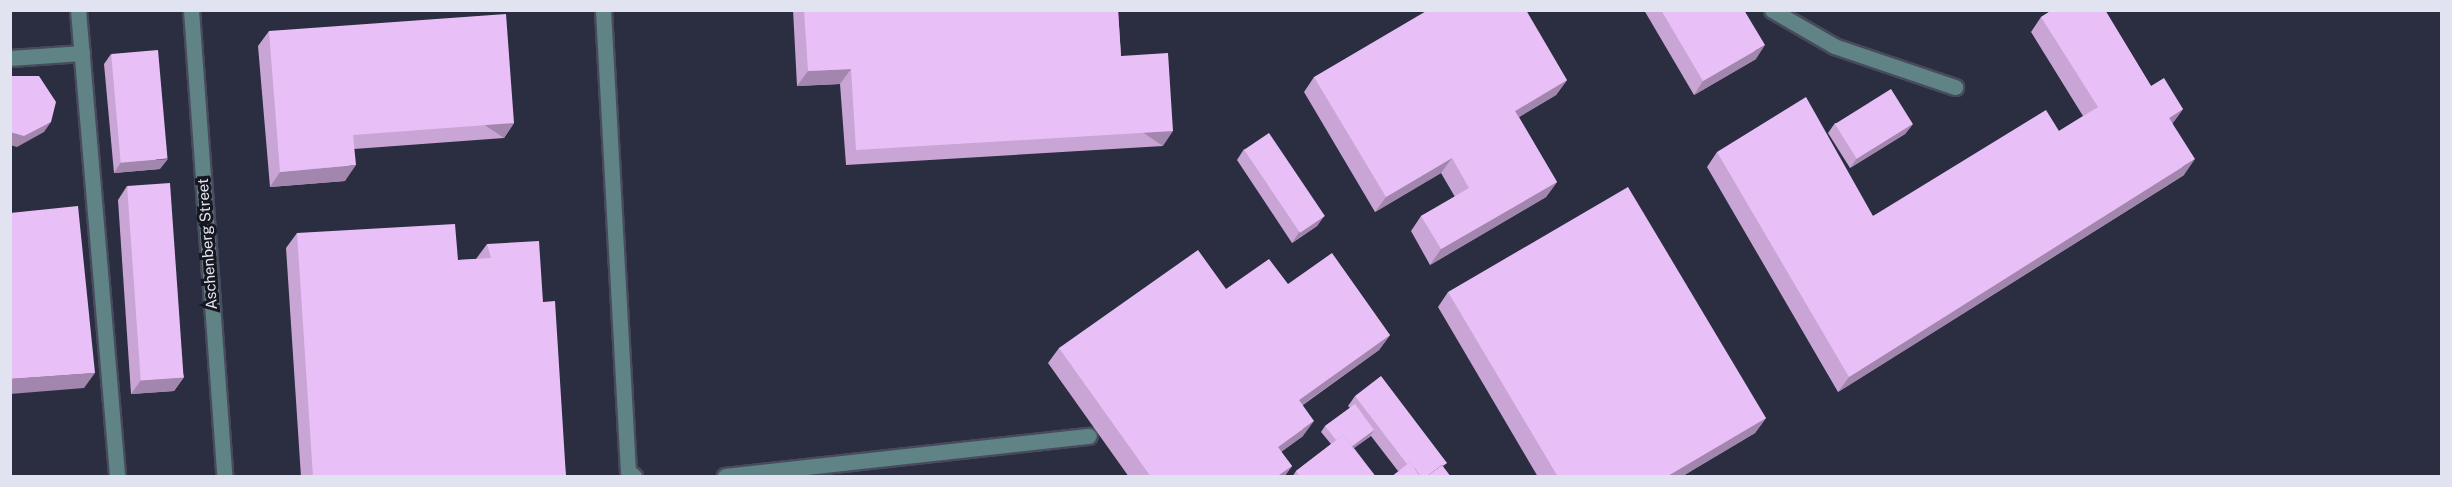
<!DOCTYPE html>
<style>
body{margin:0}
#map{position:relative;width:2452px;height:487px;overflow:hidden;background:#2b2d41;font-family:"Public Sans",sans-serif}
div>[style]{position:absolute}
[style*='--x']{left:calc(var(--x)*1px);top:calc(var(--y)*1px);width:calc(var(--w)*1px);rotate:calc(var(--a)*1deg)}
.roads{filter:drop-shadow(2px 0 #484a5d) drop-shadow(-2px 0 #484a5d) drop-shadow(0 2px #484a5d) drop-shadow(0 -2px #484a5d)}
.minor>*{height:15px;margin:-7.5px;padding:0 7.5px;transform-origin:7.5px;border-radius:7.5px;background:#608385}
.wall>*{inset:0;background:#c8a5d4}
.shaded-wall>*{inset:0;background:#a286ad;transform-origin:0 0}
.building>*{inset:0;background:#e8c0f7;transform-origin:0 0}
span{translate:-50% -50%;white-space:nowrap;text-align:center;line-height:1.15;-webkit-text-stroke:6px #15161f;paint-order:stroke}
.street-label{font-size:15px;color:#e1e3f0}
.frame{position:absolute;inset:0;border:12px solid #e1e3f0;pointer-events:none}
</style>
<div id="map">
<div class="roads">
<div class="minor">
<i style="--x:78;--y:10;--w:468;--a:85.2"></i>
<i style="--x:191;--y:10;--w:467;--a:85.9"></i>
<i style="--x:603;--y:10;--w:462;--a:86.9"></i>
<i style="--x:628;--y:471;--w:8;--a:40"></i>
<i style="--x:1772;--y:10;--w:72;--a:30.1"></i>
<i style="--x:1834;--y:46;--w:128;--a:18.7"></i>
<i style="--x:10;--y:58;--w:72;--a:-4"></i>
<i style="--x:725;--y:476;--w:366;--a:-6.3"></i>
</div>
</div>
<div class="wall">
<i style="clip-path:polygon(793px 10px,1118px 10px,1121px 56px,1163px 146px,846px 165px,840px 84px,797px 86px)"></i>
<i style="clip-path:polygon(1644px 10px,1744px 10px,1756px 59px,1694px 95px)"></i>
<i style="clip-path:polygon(2050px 10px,2105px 10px,2151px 86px,2183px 109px,2172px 124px,2184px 175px,1838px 392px,1707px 167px,1717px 152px,1873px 216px,2059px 131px,2083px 116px,2031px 32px,2041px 17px,2051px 11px)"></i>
<i style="clip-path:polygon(269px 31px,514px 123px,504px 138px,354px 149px,345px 181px,270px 187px,258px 46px)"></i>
<i style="clip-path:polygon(111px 54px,160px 169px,114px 173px,104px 64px)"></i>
<i style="clip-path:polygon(1314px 77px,1567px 80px,1556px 95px,1519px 117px,1557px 182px,1546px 197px,1430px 265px,1411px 231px,1421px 216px,1455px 197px,1441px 173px,1375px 212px,1304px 92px)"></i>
<i style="clip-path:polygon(1835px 123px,1913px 124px,1905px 134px,1850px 168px,1828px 133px)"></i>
<i style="clip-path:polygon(1244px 149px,1324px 216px,1317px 226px,1292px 243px,1237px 160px)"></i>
<i style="clip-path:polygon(127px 186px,184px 377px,174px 391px,131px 394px,118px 200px)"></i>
<i style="clip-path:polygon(297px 233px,458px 260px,476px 259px,487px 244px,543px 302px,566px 477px,301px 477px,286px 248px)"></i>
<i style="clip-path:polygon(1288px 284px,1390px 335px,1379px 350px,1303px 405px,1303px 436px,1281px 452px,1292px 466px,1284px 477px,1129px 477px,1048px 363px,1059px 348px,1226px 289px)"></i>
<i style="clip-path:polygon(1448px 292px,1766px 418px,1755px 433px,1681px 477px,1538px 477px,1438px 307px)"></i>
<i style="clip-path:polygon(1355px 396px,1447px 463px,1398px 471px,1371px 436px,1354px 448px,1376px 477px,1292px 477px,1296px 471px,1331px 444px,1321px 432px,1325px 426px,1350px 408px,1348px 406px)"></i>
</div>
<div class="shaded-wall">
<i style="clip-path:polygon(1765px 45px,1756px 59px,1694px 95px,1703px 81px)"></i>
<i style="clip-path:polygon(851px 69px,840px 84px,797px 86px,808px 71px)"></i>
<i style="clip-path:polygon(1567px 80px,1556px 95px,1504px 126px,1515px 111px)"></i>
<i style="clip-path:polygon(2183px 109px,2172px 124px,2169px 118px)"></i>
<i style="clip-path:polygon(51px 122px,44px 132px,17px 147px,10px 145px,10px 132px)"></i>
<i style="left:514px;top:123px;width:18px;height:161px;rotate:124deg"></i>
<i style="clip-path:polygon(1913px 124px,1905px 134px,1850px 168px,1857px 158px)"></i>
<i style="left:1173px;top:131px;width:18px;height:318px;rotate:124deg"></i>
<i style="clip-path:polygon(1452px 158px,1441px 173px,1375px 212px,1386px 197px)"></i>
<i style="clip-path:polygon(168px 159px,160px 169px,114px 173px,121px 162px)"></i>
<i style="clip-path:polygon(2195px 159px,2184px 175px,1838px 392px,1849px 377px)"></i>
<i style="clip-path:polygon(356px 165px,345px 181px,270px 187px,280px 172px)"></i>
<i style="clip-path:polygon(1557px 182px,1546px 197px,1430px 265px,1441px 249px)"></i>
<i style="clip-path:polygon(1324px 216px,1317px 226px,1292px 243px,1299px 232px)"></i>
<i style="clip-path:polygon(1390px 335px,1379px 350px,1288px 415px,1299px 400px)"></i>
<i style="clip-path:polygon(95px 373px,84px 388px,10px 394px,10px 379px)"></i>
<i style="clip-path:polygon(184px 377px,174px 391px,131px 394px,141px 380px)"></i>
<i style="clip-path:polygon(1766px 418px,1755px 433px,1681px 477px,1666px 477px)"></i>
<i style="clip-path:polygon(1314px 421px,1303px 436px,1267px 462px,1278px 447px)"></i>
<i style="clip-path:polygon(1374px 430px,1370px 436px,1341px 458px,1345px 452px)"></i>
<i style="clip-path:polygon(1292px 466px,1284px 477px,1276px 477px)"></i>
</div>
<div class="building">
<i style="clip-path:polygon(804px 10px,1118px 10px,1121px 56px,1168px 53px,1173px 131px,856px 150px,851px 69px,808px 71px)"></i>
<i style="clip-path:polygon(1428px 10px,1526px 10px,1567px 80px,1515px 111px,1557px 182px,1441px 249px,1421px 216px,1469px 188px,1452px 158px,1386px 197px,1314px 77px)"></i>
<i style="clip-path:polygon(1661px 10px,1744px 10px,1765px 45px,1703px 81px)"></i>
<i style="clip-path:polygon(2052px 10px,2105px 10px,2151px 86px,2164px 78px,2183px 109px,2169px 118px,2195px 159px,1849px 377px,1717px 152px,1806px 97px,1873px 216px,2046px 110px,2059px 131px,2098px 107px,2041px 17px)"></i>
<i style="clip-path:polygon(506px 14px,514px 123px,353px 135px,356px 165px,280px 172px,269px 31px)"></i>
<i style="left:158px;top:50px;width:109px;height:47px;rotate:85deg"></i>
<i style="clip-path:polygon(10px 76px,39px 76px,56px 102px,51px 122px,24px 136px,10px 132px)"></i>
<i style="left:1891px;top:89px;width:41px;height:66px;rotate:58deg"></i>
<i style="left:1269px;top:133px;width:100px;height:30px;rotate:56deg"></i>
<i style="left:170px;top:183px;width:195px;height:43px;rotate:86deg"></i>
<i style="clip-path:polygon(1628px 187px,1766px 418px,1666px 477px,1558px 477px,1448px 292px)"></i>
<i style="clip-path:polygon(78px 206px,95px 373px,10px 379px,10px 213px)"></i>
<i style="clip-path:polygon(455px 224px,458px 260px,491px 258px,487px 244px,539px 241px,543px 302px,555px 301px,566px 477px,313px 477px,297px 233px)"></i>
<i style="clip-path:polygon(1198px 250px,1226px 289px,1269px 259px,1288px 284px,1332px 253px,1390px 335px,1299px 400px,1314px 421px,1278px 447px,1292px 466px,1276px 477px,1151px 477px,1059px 348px)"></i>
<i style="clip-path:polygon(1381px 376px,1447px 463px,1443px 466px,1442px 465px,1426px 477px,1421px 477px,1410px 462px,1407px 464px,1355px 396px)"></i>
<i style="clip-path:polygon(1355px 404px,1374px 430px,1352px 446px,1343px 435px,1336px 440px,1325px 426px)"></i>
<i style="clip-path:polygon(1343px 435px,1376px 477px,1300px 477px,1296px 471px)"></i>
<i style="clip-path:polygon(1410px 462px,1421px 477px,1391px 477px)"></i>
<i style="clip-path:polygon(1442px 465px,1451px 477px,1426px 477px)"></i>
</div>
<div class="street-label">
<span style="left:207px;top:244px;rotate:-94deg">Aschenberg Street</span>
</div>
<div class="frame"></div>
</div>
